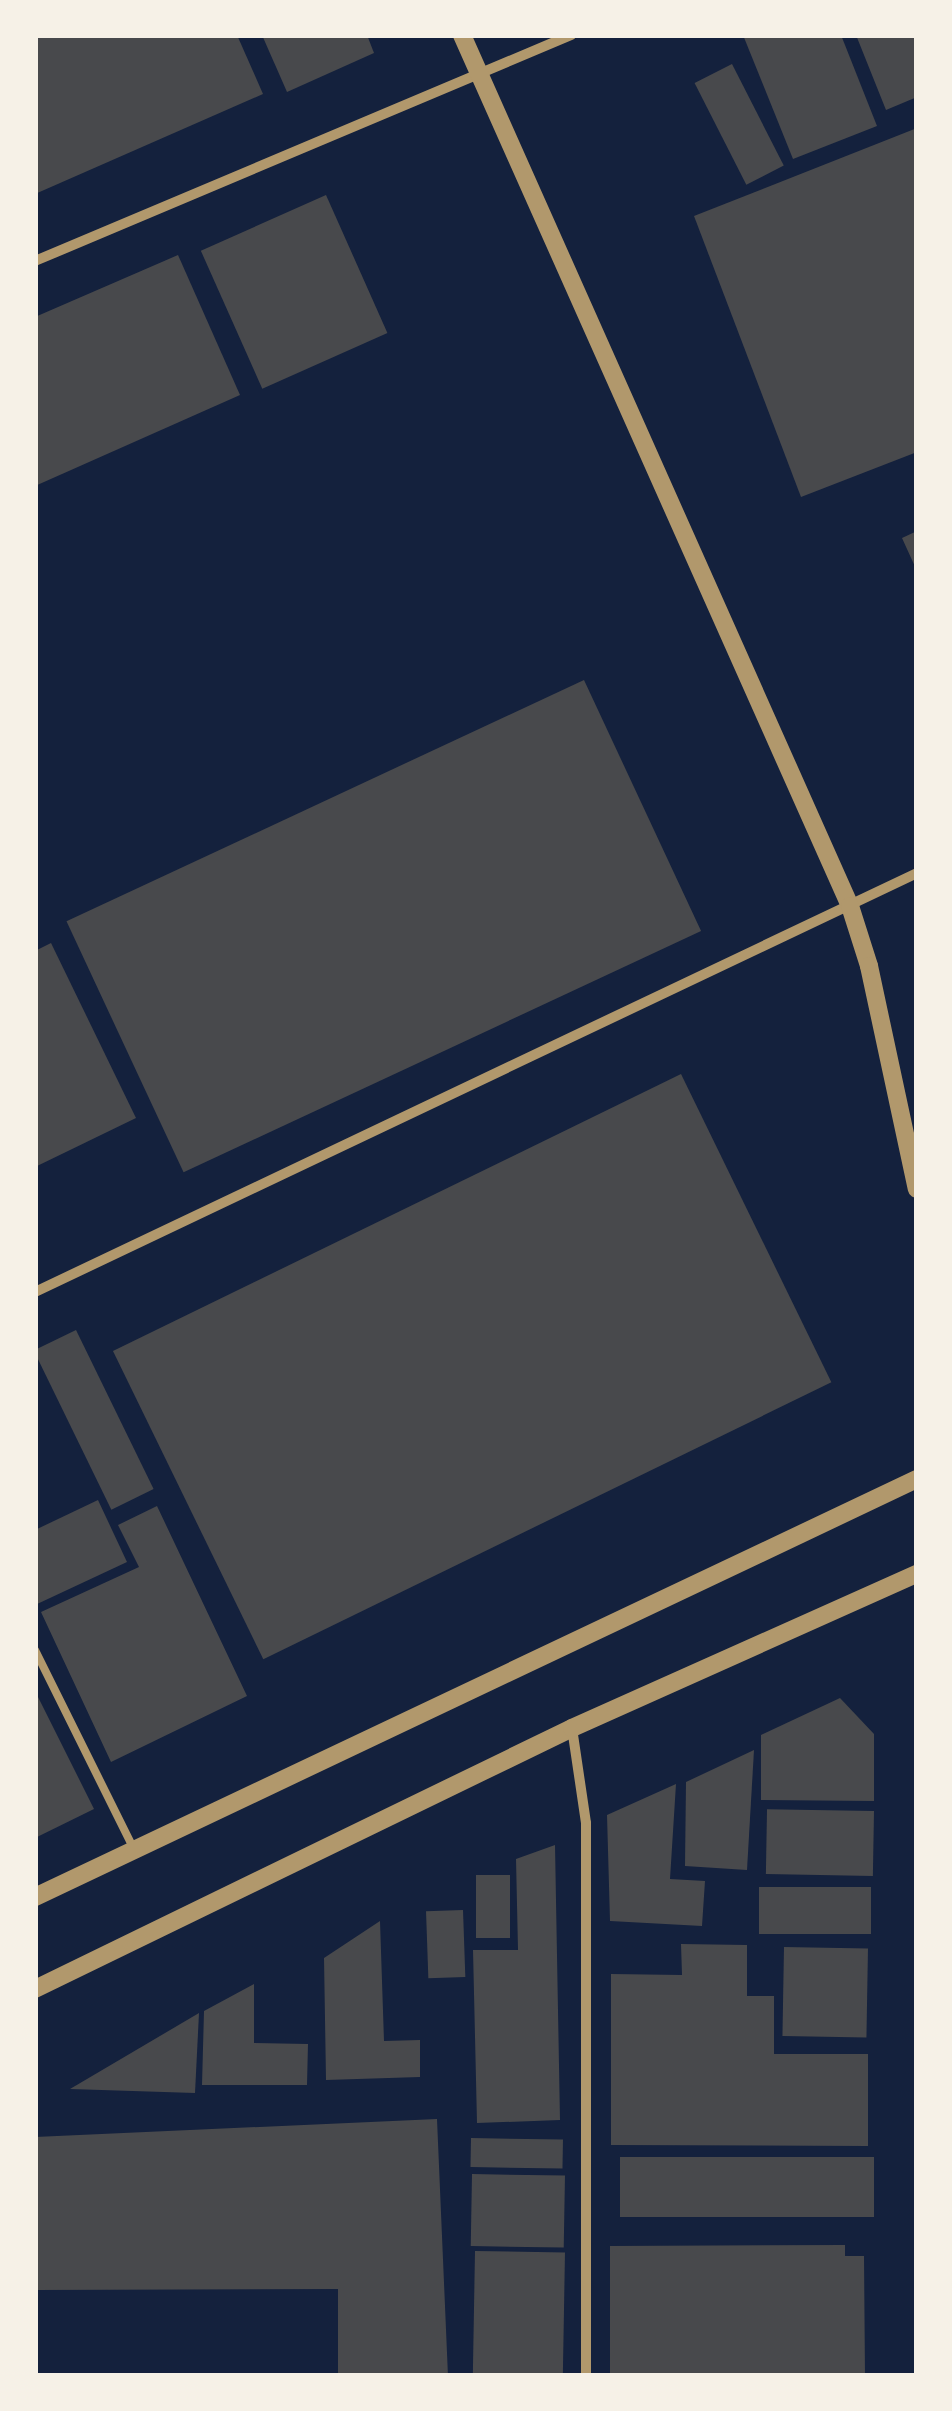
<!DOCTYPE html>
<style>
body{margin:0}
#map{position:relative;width:952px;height:2411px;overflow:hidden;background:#14213d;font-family:Signika,sans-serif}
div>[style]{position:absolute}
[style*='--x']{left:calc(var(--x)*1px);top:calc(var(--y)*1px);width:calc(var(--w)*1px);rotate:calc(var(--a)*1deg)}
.building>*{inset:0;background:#48494c;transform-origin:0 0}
.service>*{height:8px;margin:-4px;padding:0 4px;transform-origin:4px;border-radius:4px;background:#b1986c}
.minor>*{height:10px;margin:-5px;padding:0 5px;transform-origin:5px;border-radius:5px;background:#b1986c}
.tertiary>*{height:18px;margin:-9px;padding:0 9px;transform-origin:9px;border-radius:9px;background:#b1986c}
span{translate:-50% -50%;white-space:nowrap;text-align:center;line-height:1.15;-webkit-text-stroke:8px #f6f1e7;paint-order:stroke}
.frame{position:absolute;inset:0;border:38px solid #f6f1e7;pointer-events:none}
</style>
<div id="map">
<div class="building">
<i style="clip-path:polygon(237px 35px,263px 94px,35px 194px,35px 36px)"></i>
<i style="clip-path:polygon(262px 35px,367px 35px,374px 53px,287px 92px)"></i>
<i style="clip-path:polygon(743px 35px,841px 35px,877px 126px,793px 159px)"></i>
<i style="clip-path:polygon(856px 35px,917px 35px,917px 97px,886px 110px)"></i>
<i style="left:732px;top:64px;width:114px;height:42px;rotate:63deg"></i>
<i style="clip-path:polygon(917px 128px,917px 452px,801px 497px,694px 216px)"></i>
<i style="left:326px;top:195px;width:151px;height:137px;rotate:66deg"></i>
<i style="clip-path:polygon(178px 255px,240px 395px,35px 486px,35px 317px)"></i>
<i style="clip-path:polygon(917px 531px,917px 571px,902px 538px)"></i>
<i style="left:584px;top:680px;width:277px;height:571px;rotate:65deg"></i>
<i style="clip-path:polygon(51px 943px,136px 1118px,35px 1167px,35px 951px)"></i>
<i style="left:681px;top:1074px;width:343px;height:632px;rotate:64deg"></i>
<i style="left:76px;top:1330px;width:177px;height:47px;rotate:64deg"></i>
<i style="clip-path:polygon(98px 1500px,127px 1562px,35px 1605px,35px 1530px)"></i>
<i style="clip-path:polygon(157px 1506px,247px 1696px,111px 1762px,41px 1612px,139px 1567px,118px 1525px)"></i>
<i style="clip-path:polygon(35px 1691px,94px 1809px,35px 1838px)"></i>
<i style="clip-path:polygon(840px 1698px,874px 1734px,874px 1801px,761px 1800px,761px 1735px)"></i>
<i style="clip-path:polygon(754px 1750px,747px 1870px,685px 1866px,686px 1782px)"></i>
<i style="clip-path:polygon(676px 1784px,670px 1879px,705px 1881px,702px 1926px,610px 1921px,607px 1815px)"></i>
<i style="left:874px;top:1811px;width:65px;height:107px;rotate:91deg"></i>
<i style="clip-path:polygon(555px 1845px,560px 2120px,477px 2123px,473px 1950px,518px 1950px,516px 1859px)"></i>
<i style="left:476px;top:1875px;width:34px;height:63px"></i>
<i style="left:759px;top:1887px;width:112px;height:47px"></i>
<i style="left:463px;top:1910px;width:67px;height:37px;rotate:88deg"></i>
<i style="clip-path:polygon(380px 1921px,384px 2041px,420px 2040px,420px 2077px,326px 2080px,324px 1958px)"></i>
<i style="clip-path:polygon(681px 1944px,747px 1945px,747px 1996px,774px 1996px,774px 2054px,868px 2054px,868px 2146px,611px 2145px,611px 1974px,682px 1975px)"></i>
<i style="left:784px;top:1947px;width:84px;height:89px;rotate:1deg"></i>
<i style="clip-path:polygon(254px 1984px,254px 2043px,308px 2044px,307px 2085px,202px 2085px,204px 2011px)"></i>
<i style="clip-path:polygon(199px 2013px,195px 2093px,70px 2089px)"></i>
<i style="clip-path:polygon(437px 2119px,448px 2376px,338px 2376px,338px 2289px,35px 2290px,35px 2137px)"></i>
<i style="left:471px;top:2138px;width:92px;height:29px;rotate:1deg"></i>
<i style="left:620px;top:2157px;width:254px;height:60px"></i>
<i style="left:472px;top:2174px;width:93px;height:72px;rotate:1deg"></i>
<i style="clip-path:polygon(845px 2245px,845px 2256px,864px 2256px,865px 2376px,610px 2376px,610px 2246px)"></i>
<i style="left:475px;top:2251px;width:90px;height:125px;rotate:1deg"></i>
</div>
<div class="service">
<i style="--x:35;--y:1650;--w:220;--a:63.6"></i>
</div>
<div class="minor">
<i style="--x:35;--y:261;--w:582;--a:-22.86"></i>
<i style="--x:35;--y:1292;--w:976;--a:-25.41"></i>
<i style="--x:572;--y:1728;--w:96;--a:81.6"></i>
<i style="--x:586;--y:1823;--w:553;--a:90"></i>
</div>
<div class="tertiary">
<i style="--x:462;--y:35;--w:954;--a:65.99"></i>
<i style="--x:850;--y:906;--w:63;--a:72.4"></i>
<i style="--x:869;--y:966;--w:228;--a:77.9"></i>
<i style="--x:35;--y:1897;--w:976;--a:-25.36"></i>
<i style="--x:35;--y:1989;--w:597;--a:-25.92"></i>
<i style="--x:572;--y:1728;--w:378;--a:-24.1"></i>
</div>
<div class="frame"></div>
</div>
